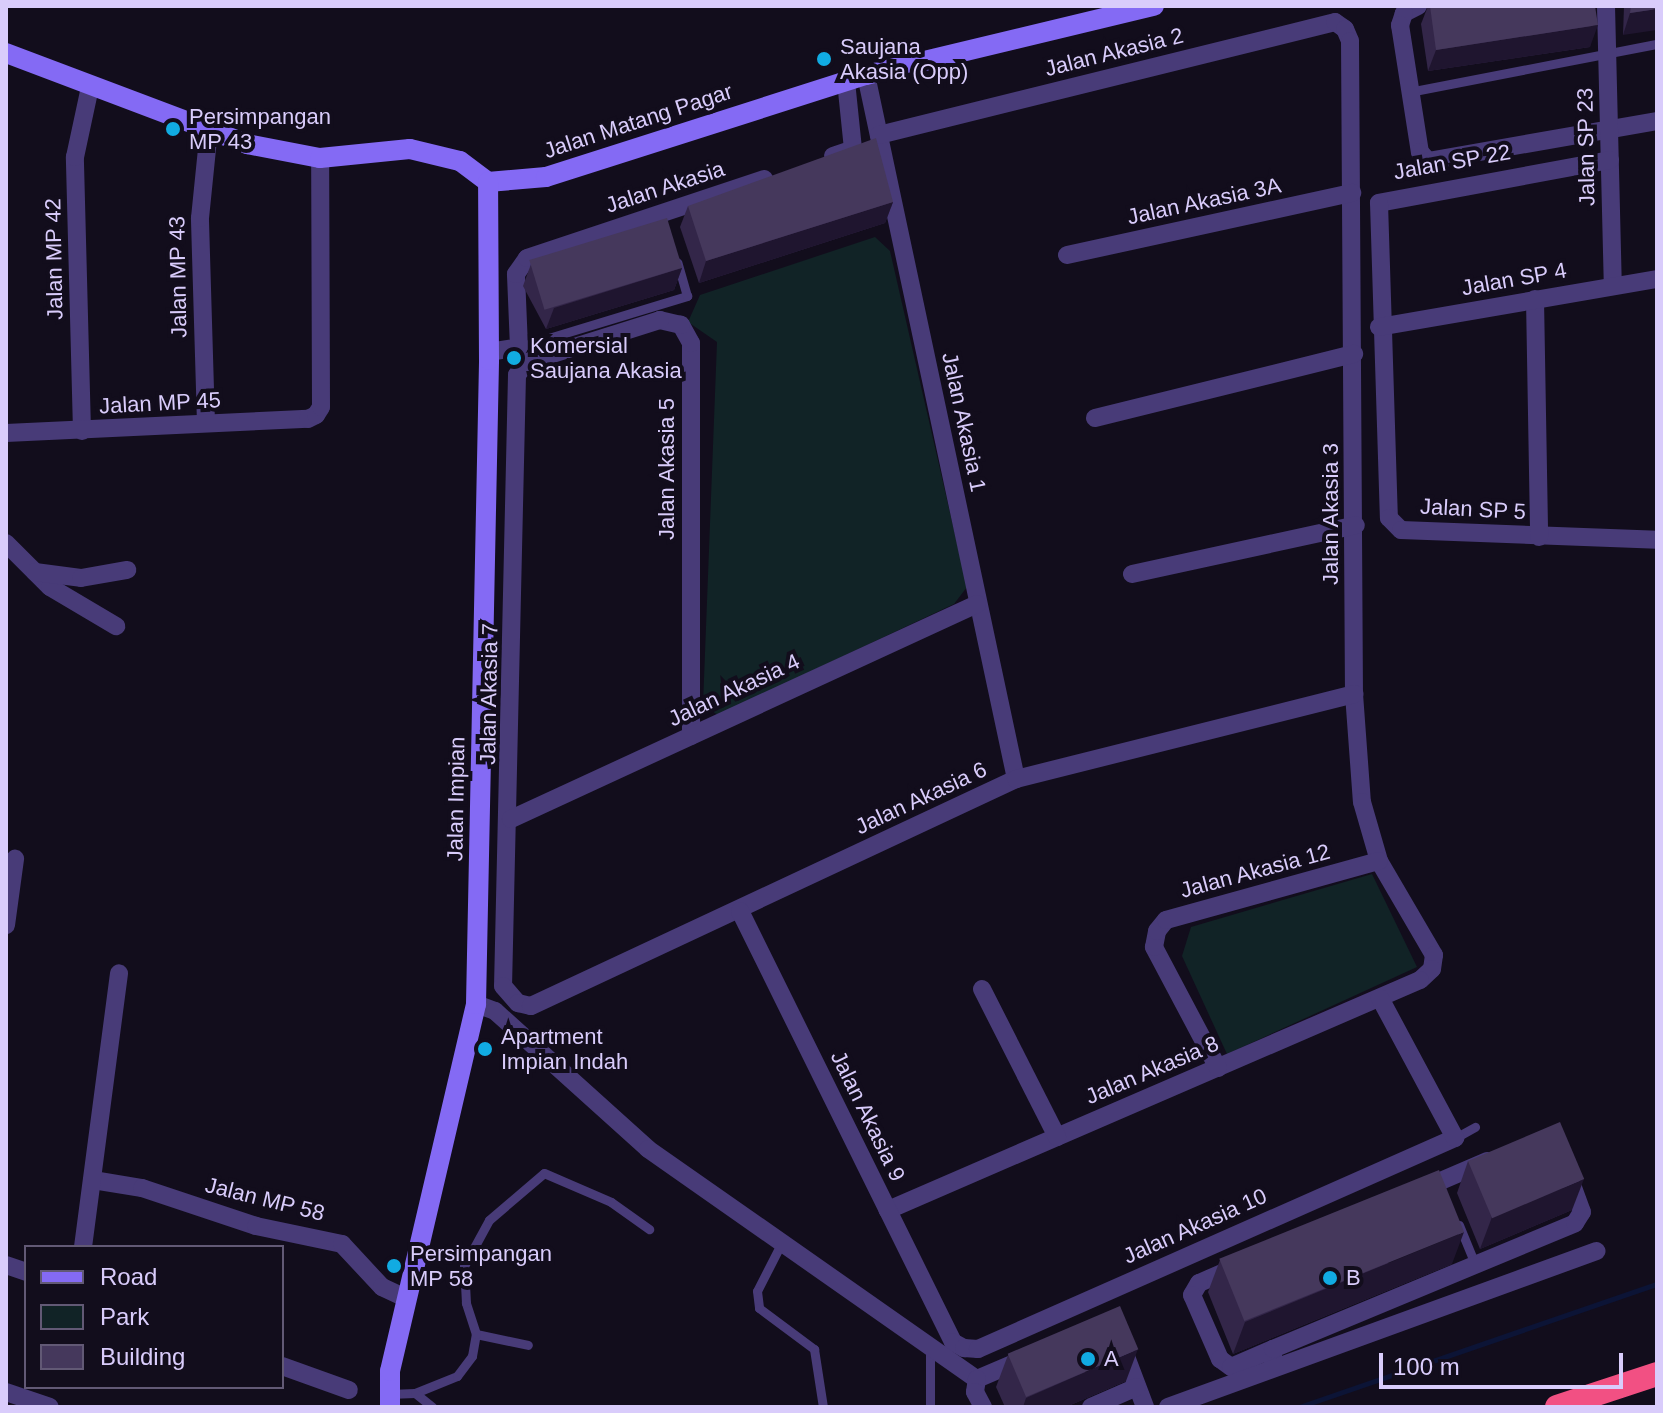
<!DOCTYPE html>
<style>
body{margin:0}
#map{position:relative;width:1663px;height:1413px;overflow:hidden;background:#120d1c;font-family:Arial,sans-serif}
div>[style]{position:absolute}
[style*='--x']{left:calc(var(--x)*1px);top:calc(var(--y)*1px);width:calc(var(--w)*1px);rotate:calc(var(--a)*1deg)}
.green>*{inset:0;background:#112326}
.stream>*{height:5px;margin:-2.5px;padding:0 2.5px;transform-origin:2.5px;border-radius:2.5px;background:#0c1436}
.lane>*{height:9px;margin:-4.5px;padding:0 4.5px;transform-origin:4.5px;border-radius:4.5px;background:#483b78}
.street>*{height:18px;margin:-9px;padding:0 9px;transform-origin:9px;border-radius:9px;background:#483b78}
.secondary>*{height:20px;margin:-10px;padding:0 10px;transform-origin:10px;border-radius:10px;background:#846af4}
.highway>*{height:24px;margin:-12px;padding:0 12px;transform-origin:12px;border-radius:12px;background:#f25083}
.wall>*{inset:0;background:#332649}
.shaded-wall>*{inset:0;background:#1f152f}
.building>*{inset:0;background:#45385c;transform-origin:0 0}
.dots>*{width:22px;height:22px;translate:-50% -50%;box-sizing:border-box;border:4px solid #120d1c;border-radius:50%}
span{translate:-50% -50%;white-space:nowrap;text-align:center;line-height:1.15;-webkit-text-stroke:8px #120d1c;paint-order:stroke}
.poi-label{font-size:22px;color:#d9ccfb}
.left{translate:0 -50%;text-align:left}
.street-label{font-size:22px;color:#d9ccfb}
.frame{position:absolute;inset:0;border:8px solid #d9ccfb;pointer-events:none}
.legend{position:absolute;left:24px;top:1245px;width:260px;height:144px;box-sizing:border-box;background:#120d1c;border:2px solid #625975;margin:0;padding:10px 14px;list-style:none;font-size:24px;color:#d9ccfb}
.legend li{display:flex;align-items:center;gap:16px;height:40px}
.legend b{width:40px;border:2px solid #625975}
.scale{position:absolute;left:1379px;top:1353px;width:244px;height:36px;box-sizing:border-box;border:4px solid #d9ccfb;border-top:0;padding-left:10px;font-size:24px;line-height:28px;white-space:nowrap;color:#d9ccfb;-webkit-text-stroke:6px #120d1c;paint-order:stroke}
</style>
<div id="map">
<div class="green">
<i style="clip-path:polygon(875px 237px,890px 251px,967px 587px,954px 604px,718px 715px,703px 705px,717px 342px,688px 322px,700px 295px)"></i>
<i style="clip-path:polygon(1372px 874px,1417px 967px,1227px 1054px,1182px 956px,1191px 927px)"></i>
</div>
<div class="stream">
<i style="--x:1299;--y:1407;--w:379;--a:-19"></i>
</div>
<div class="lane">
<i style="--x:1409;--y:92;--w:253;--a:-11"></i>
<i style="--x:519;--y:347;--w:176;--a:-16.9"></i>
<i style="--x:687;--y:296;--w:35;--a:-106"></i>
<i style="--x:1455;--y:1138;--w:23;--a:-29"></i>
<i style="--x:1459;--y:1225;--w:42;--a:67.7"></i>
<i style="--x:783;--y:1240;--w:57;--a:117"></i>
<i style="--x:757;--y:1291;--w:17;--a:83"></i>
<i style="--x:759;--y:1308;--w:69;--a:36.7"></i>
<i style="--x:814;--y:1349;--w:59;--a:81.2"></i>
<i style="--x:476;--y:1334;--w:53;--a:11.9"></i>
<i style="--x:415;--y:1393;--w:45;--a:-22"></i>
<i style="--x:457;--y:1376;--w:25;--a:-53"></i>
<i style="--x:472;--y:1356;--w:22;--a:-80"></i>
<i style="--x:476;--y:1334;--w:33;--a:-108"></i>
<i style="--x:466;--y:1303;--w:37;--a:-93"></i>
<i style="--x:464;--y:1266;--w:52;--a:-61.5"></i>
<i style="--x:489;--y:1220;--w:72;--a:-40.5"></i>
<i style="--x:544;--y:1173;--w:73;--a:23.4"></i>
<i style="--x:611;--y:1202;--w:47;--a:35.4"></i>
<i style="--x:389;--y:1394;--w:26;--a:-2"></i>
<i style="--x:415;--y:1393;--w:22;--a:39"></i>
<i style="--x:930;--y:1407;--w:61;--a:-90"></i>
</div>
<div class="street">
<i style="--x:1418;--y:6;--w:16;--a:153"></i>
<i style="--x:1404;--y:13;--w:13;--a:108"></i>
<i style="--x:1400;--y:25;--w:129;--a:81.1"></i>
<i style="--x:1420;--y:152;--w:12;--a:48"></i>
<i style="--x:1428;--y:161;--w:232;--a:-9.9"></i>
<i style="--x:1606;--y:6;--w:280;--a:88.6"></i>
<i style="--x:866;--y:75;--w:720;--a:77.97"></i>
<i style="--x:879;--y:135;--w:470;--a:-13.9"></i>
<i style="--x:1335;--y:22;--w:12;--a:35"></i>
<i style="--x:1345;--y:29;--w:13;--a:67"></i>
<i style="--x:1350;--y:41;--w:653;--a:89.65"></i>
<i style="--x:1354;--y:694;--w:108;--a:85.8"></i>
<i style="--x:1362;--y:802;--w:61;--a:73.9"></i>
<i style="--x:1379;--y:861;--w:109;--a:59.7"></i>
<i style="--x:1434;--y:955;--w:14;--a:98"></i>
<i style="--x:1432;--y:969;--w:16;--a:137"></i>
<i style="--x:1420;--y:980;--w:580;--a:156.62"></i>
<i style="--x:833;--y:156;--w:21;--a:-19"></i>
<i style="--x:853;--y:149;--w:68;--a:-95.9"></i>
<i style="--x:1610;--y:160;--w:235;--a:169.5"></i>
<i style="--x:1379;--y:203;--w:315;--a:88.2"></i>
<i style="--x:1389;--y:518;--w:17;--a:45"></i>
<i style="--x:1401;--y:530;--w:256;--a:2.2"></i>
<i style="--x:1067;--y:255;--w:292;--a:-12.3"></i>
<i style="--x:1535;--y:299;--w:238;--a:89"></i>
<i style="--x:1379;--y:327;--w:282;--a:-9.8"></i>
<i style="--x:489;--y:352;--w:30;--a:-9"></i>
<i style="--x:519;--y:347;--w:73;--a:-92.4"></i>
<i style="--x:516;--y:274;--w:19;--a:-55"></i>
<i style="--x:527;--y:258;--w:250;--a:-18.4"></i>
<i style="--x:1095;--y:418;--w:267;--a:-13.9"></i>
<i style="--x:206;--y:423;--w:205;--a:-91.7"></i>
<i style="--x:200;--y:218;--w:89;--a:-84.2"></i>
<i style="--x:82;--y:431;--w:274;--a:-91.5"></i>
<i style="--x:75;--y:157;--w:72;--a:-77.9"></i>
<i style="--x:6;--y:433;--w:302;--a:-2.7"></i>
<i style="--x:308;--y:419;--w:9;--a:-27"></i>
<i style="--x:316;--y:415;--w:9;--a:-58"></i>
<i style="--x:321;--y:407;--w:249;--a:-90.2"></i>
<i style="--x:6;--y:543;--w:62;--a:45"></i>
<i style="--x:50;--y:587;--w:77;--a:30.6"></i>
<i style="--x:35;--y:572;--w:46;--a:7.4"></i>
<i style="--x:81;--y:578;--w:47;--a:-9.9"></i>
<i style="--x:1132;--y:574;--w:229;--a:-12.3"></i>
<i style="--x:691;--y:736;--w:393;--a:-90"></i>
<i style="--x:691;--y:343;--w:21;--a:-119"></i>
<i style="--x:681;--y:325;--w:22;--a:-167"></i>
<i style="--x:660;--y:320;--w:139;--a:162.5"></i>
<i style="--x:527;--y:362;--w:16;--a:128"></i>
<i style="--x:517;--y:375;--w:611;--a:91.31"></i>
<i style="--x:503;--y:986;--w:23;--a:49"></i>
<i style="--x:518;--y:1003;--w:13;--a:13"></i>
<i style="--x:531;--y:1006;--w:535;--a:-25.08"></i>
<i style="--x:1016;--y:779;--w:349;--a:-14.1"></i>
<i style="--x:511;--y:819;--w:513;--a:-24.77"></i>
<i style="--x:740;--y:911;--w:481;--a:63.7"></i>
<i style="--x:953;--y:1342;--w:13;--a:29"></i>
<i style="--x:964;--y:1348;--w:14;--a:4"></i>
<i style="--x:978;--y:1349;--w:522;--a:-23.86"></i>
<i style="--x:1455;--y:1138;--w:159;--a:-118.2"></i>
<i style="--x:6;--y:925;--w:67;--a:-82.2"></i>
<i style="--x:982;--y:989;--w:166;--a:63.1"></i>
<i style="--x:476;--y:1004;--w:20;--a:20"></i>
<i style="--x:495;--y:1011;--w:206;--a:42"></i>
<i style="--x:648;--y:1149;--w:401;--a:35"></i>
<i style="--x:977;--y:1379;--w:51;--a:-23.1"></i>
<i style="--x:1218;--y:1068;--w:137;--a:-117.9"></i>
<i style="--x:1154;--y:947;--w:16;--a:-79"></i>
<i style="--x:1157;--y:931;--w:14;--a:-51"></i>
<i style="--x:1166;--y:920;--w:221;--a:-15.5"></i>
<i style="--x:93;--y:1180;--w:50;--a:9.3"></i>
<i style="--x:142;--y:1188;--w:120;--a:18.4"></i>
<i style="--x:256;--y:1226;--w:88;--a:11.8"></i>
<i style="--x:342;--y:1244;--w:59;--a:47.1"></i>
<i style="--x:382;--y:1287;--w:26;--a:25"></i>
<i style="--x:1422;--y:1189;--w:71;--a:-23.3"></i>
<i style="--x:83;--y:1247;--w:276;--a:-82.5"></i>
<i style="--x:6;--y:1265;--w:21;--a:19"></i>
<i style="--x:1236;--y:1267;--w:40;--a:156.6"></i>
<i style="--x:1199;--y:1283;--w:14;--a:120"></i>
<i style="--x:1192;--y:1295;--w:70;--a:66.4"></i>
<i style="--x:1220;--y:1359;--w:14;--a:36"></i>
<i style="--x:1231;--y:1367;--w:46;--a:-23.2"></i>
<i style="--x:1122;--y:1346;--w:65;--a:69.3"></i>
<i style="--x:282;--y:1366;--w:71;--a:19.7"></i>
<i style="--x:1273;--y:1368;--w:19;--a:-90"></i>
<i style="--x:1273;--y:1349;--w:327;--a:-22.6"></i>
<i style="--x:1575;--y:1223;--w:13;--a:-58"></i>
<i style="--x:1582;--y:1212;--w:40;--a:-110.2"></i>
<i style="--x:977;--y:1379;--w:13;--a:99"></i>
<i style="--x:975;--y:1392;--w:17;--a:62"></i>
<i style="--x:6;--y:1392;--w:46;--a:18.8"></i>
<i style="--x:1091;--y:1407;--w:50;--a:-23.5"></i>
<i style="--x:1168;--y:1407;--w:456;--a:-20"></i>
</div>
<div class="secondary">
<i style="--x:6;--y:53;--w:258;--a:20.7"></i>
<i style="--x:247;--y:144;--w:74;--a:10.9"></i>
<i style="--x:320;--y:158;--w:90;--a:-5.7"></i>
<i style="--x:410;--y:149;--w:51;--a:13.5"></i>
<i style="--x:460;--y:161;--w:35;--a:37"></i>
<i style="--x:488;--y:182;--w:58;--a:-4.9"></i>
<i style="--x:546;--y:177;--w:336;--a:-17.7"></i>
<i style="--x:866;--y:75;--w:296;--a:-13.5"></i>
<i style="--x:390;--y:1407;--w:36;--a:-90"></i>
<i style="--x:390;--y:1371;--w:377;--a:-76.8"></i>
<i style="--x:476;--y:1004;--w:644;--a:-88.84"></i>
<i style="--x:489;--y:360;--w:178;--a:-90.3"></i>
</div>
<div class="highway">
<i style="--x:1557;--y:1407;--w:105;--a:-18.3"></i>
</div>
<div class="wall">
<i style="clip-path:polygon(1428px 6px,1595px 6px,1590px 47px,1428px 71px,1421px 24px)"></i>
<i style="clip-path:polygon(1624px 6px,1657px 6px,1623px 35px)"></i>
<i style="clip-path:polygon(893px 202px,885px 223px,699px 283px,680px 227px,688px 206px)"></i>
<i style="clip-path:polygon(531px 264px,682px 268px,674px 290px,546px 329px,523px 286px)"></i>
<i style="clip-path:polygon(1468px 1161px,1572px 1210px,1480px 1249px,1457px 1193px)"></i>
<i style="clip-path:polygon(1220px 1260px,1452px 1264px,1233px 1354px,1208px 1292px)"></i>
<i style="clip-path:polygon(1008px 1355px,1126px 1381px,1066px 1407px,1005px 1407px,996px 1387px)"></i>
</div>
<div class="shaded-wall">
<i style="clip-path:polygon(1657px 9px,1657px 30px,1623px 35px,1630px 13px)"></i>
<i style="clip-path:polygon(1598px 25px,1590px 47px,1428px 71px,1436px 50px)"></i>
<i style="clip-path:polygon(893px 202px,885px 223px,699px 283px,706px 261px)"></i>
<i style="clip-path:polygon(682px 268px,674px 290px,546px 329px,554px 308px)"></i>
<i style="clip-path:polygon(1584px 1179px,1572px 1210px,1480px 1249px,1492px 1217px)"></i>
<i style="clip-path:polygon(1464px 1232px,1452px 1264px,1233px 1354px,1245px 1322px)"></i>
<i style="clip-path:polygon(1138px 1349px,1126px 1381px,1066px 1407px,1023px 1407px,1026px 1398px)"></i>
</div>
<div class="building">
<i style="clip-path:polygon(1430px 6px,1595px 6px,1598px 25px,1436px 50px)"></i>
<i style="clip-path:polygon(1631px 6px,1657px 6px,1657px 9px,1630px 13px)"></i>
<i style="clip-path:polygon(876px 138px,893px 202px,706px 261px,688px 206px)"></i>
<i style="left:667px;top:218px;width:52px;height:144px;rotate:73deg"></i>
<i style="left:1560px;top:1122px;width:62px;height:100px;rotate:67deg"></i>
<i style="left:1439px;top:1170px;width:67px;height:237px;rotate:68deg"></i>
<i style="left:1120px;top:1306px;width:47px;height:122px;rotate:67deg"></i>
</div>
<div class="dots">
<i style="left:824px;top:59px;background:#11abe2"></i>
<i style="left:173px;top:129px;background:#11abe2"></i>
<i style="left:514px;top:358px;background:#11abe2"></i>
<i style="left:485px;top:1049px;background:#11abe2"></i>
<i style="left:394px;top:1266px;background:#11abe2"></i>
<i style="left:1330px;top:1278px;background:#11abe2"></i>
<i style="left:1088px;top:1359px;background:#11abe2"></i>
</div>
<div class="poi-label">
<span class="left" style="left:840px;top:59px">Saujana<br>Akasia (Opp)</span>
<span class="left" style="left:189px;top:129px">Persimpangan<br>MP 43</span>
<span class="left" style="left:530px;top:358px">Komersial<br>Saujana Akasia</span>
<span class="left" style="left:501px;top:1049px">Apartment<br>Impian Indah</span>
<span class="left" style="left:410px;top:1266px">Persimpangan<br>MP 58</span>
<span class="left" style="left:1346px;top:1278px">B</span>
<span class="left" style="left:1104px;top:1359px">A</span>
</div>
<div class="street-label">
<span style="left:1114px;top:52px;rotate:-14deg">Jalan Akasia 2</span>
<span style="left:638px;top:121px;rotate:-18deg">Jalan Matang Pagar</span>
<span style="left:1586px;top:147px;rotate:-91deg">Jalan SP 23</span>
<span style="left:1452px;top:162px;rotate:-10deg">Jalan SP 22</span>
<span style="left:665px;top:187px;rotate:-18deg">Jalan Akasia</span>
<span style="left:1204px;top:201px;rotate:-12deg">Jalan Akasia 3A</span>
<span style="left:54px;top:259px;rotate:-91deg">Jalan MP 42</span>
<span style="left:178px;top:277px;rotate:-91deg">Jalan MP 43</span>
<span style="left:1514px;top:279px;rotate:-10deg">Jalan SP 4</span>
<span style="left:160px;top:403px;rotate:-3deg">Jalan MP 45</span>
<span style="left:964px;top:422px;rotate:78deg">Jalan Akasia 1</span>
<span style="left:667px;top:469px;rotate:-90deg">Jalan Akasia 5</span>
<span style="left:1473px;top:509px;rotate:3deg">Jalan SP 5</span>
<span style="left:1331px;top:514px;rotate:-90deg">Jalan Akasia 3</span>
<span style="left:734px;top:690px;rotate:-25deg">Jalan Akasia 4</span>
<span style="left:489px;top:694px;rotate:-89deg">Jalan Akasia 7</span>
<span style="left:921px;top:798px;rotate:-25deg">Jalan Akasia 6</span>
<span style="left:456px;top:799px;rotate:-89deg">Jalan Impian</span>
<span style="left:1255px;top:871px;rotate:-15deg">Jalan Akasia 12</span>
<span style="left:1152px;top:1070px;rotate:-23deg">Jalan Akasia 8</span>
<span style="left:868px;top:1116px;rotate:64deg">Jalan Akasia 9</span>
<span style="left:265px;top:1199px;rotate:14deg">Jalan MP 58</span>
<span style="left:1195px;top:1226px;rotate:-24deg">Jalan Akasia 10</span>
</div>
<div class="frame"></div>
<ul class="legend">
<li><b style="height:10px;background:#846af4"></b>Road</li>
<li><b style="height:22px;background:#112326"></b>Park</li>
<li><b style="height:22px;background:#45385c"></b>Building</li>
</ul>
<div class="scale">100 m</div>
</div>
